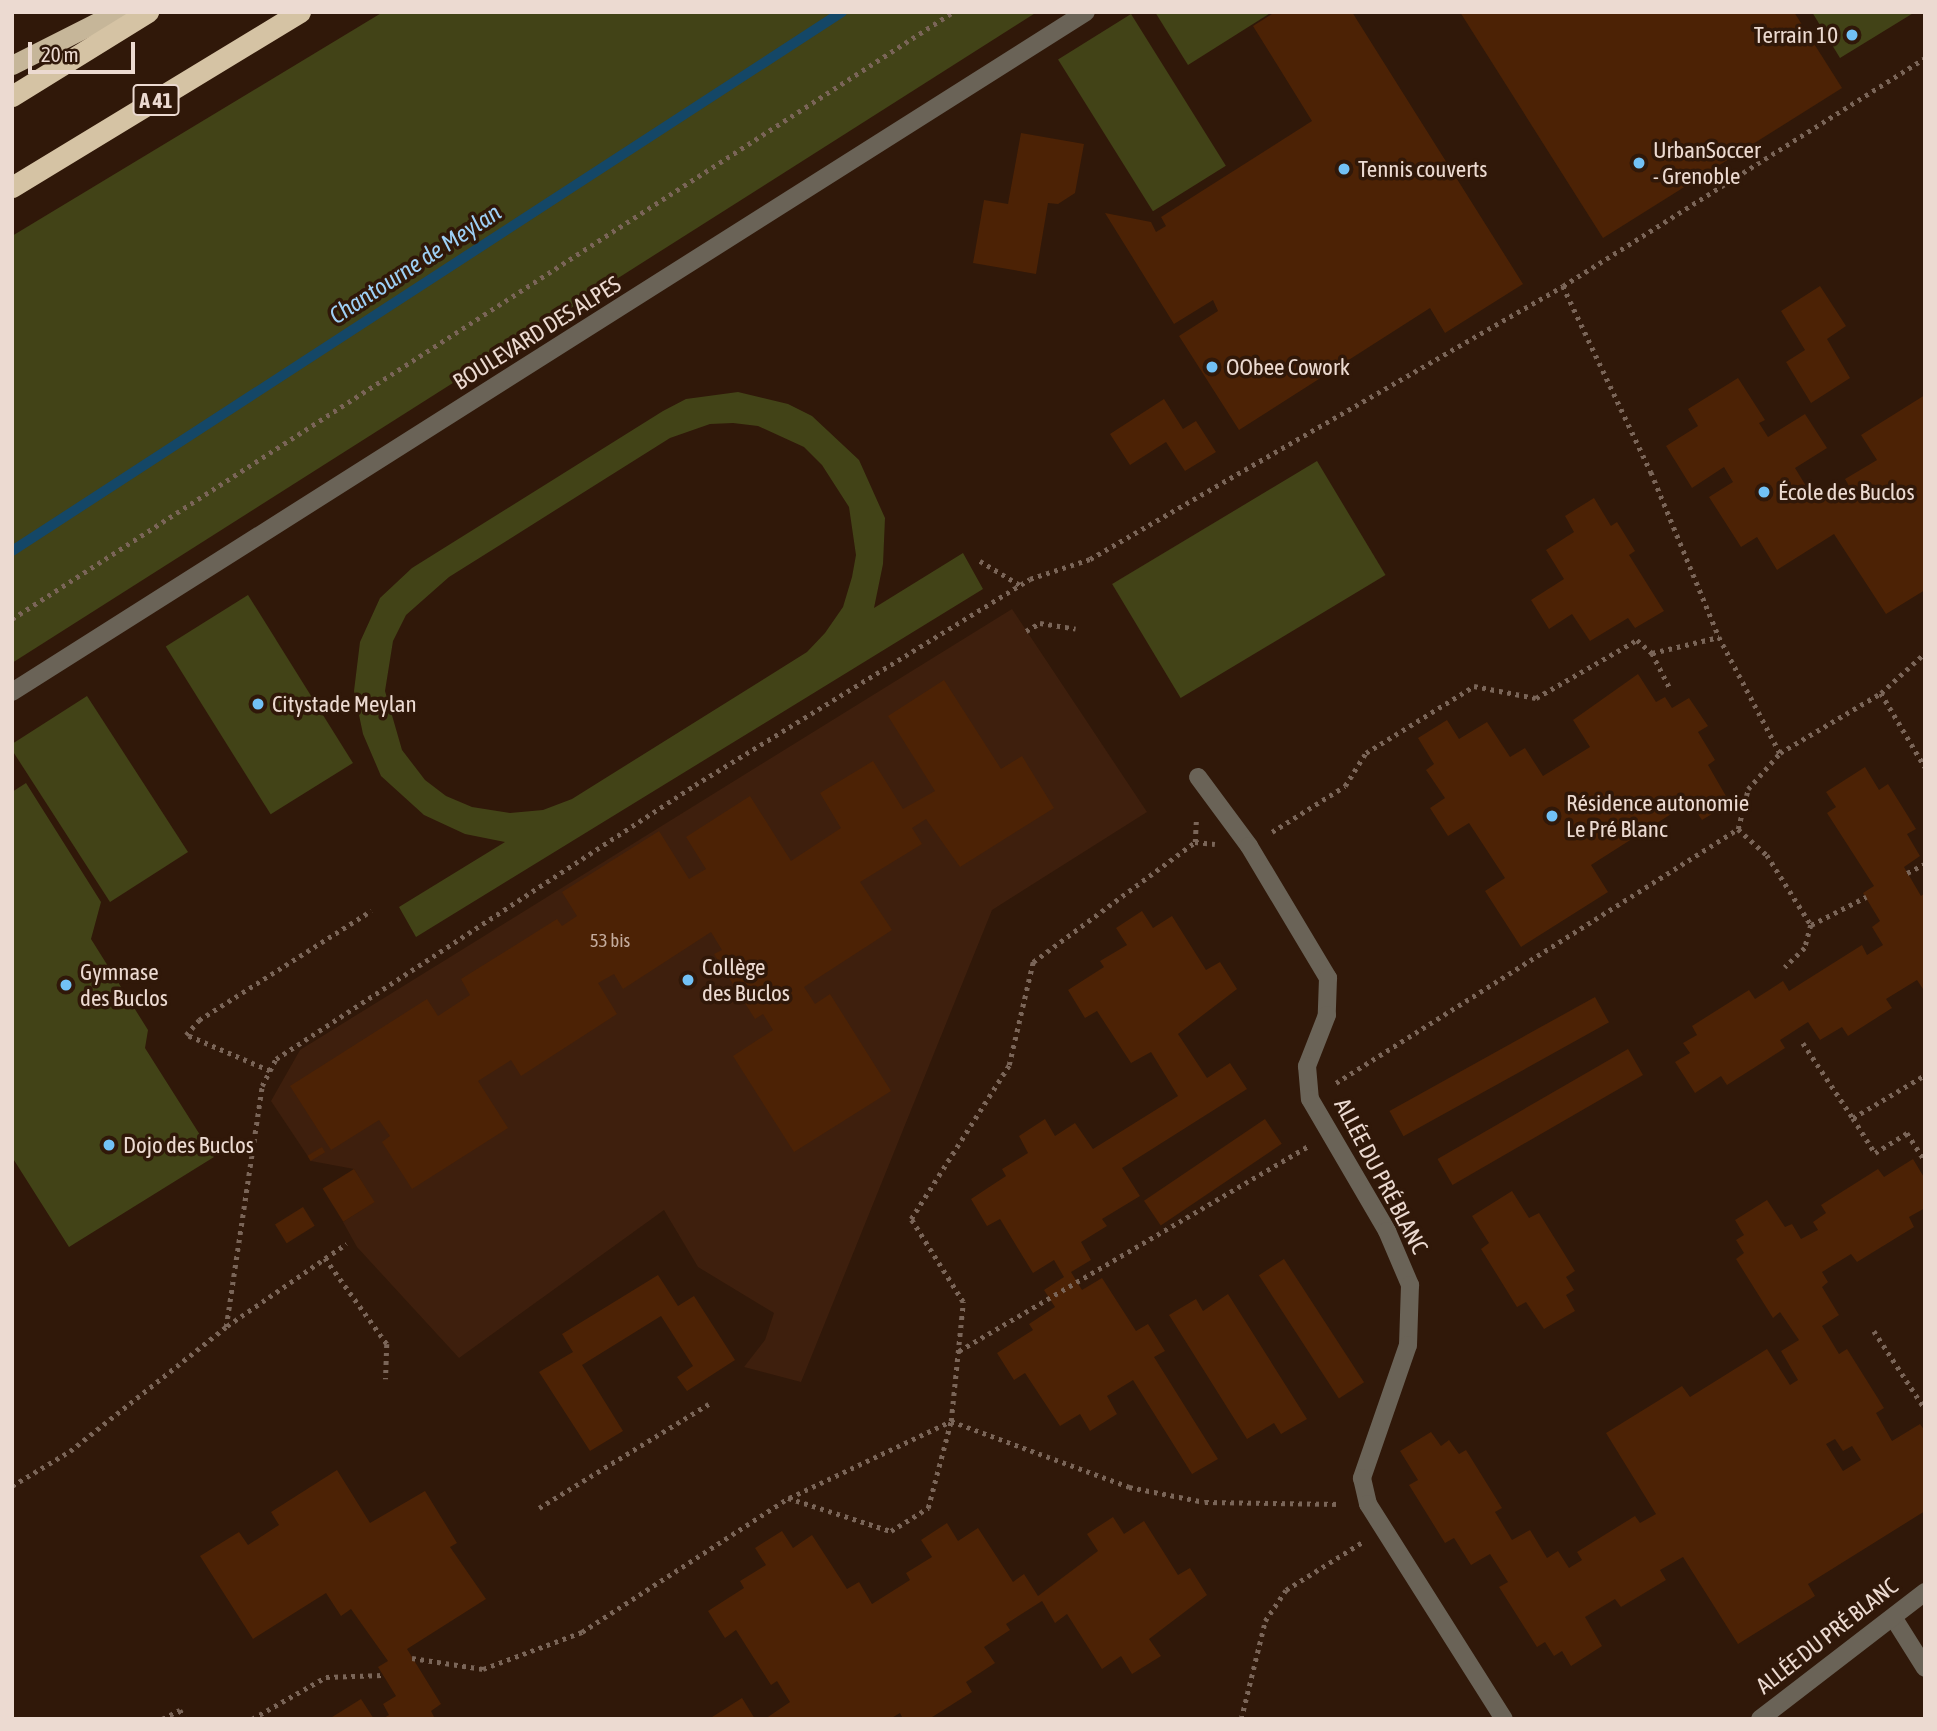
<!DOCTYPE html>
<meta charset="utf-8">
<style>
body{margin:0}
#map{position:relative;width:1937px;height:1731px;overflow:hidden;background:#301809;font-family:"Asap Condensed",sans-serif}
div>[style]{position:absolute}
[style*='--x']{left:calc(var(--x)*1px);top:calc(var(--y)*1px);width:calc(var(--w)*1px);rotate:calc(var(--a)*1deg)}
.built>*{inset:0;background:#3e1f0d}
.green>*{inset:0;background:#424317;transform-origin:0 0}
.stream>*{height:10px;margin:-5px;padding:0 5px;transform-origin:5px;border-radius:5px;background:#144767}
.building>*{inset:0;background:#4c2205;transform-origin:0 0}
.path>*{height:4.5px;margin-top:-2.25px;transform-origin:0;background:repeating-linear-gradient(90deg,#7a6558 0 3.5px,transparent 0 8.5px)}
.service>*{height:18px;margin:-9px;padding:0 9px;transform-origin:9px;border-radius:9px;background:#6a6357}
.minor>*{height:18px;margin:-9px;padding:0 9px;transform-origin:9px;border-radius:9px;background:#6a6357}
.tertiary>*{height:18px;margin:-9px;padding:0 9px;transform-origin:9px;border-radius:9px;background:#6a6357}
.trunk>*{height:19px;margin:-9.5px;padding:0 9.5px;transform-origin:9.5px;border-radius:9.5px;background:#c6b699}
.motorway>*{height:21px;margin:-10.5px;padding:0 10.5px;transform-origin:10.5px;border-radius:10.5px;background:#d5c3a4}
.dots>*{width:19px;height:19px;translate:-50% -50%;box-sizing:border-box;border:4px solid #301809;border-radius:50%}
span{translate:-50% -50%;white-space:nowrap;text-align:center;line-height:1.15;-webkit-text-stroke:7px #301809;paint-order:stroke}
.number-label{font-size:19px;color:#c4ac9e}
.number-label span{-webkit-text-stroke-width:0}
.shield-label span{padding:2px 5px;background:#301809;border:2px solid;border-radius:5px;-webkit-text-stroke-width:0}
.shield-label{font-size:21px;color:#ecdad1;font-weight:700}
.poi-label{font-size:23px;color:#ecdad1}
.right{translate:-100% -50%;text-align:right}
.left{translate:0 -50%;text-align:left}
.street-label{font-size:23px;color:#ecdad1}
.water-label{font-size:24px;color:#9ed0f6;font-style:italic}
.frame{position:absolute;inset:0;border:14px solid #ecdad1;pointer-events:none}
.scale{position:absolute;left:28px;top:42px;width:107px;height:32px;box-sizing:border-box;border:4px solid #ecdad1;border-top:0;padding-left:9px;font-size:21px;line-height:24px;white-space:nowrap;color:#ecdad1;-webkit-text-stroke:5px #301809;paint-order:stroke}
</style>
<div id="map">
<div class="built">
<i style="clip-path:polygon(1012px 609px,1147px 812px,992px 910px,801px 1382px,744px 1367px,765px 1340px,774px 1313px,698px 1267px,664px 1210px,459px 1358px,357px 1247px,343px 1222px,374px 1202px,354px 1169px,311px 1161px,271px 1101px,300px 1050px)"></i>
</div>
<div class="green">
<i style="clip-path:polygon(383px 12px,1037px 12px,12px 663px,12px 236px)"></i>
<i style="clip-path:polygon(1155px 12px,1272px 12px,1188px 65px)"></i>
<i style="clip-path:polygon(1812px 12px,1915px 12px,1840px 58px)"></i>
<i style="left:1131px;top:14px;width:179px;height:86px;rotate:58deg"></i>
<i style="clip-path:polygon(evenodd,738px 392px,788px 404px,812px 416px,859px 460px,885px 518px,883px 564px,874px 608px,963px 553px,983px 589px,416px 937px,399px 907px,505px 842px,465px 834px,424px 815px,381px 776px,363px 734px,354px 691px,360px 642px,380px 598px,412px 568px,663px 411px,686px 399px,738px 392px,733px 423px,758px 426px,804px 447px,822px 465px,849px 507px,856px 555px,852px 577px,843px 607px,825px 633px,807px 652px,572px 799px,543px 810px,510px 813px,472px 807px,446px 796px,425px 780px,402px 750px,385px 691px,393px 641px,406px 615px,449px 577px,670px 438px,710px 424px,733px 423px)"></i>
<i style="left:1317px;top:461px;width:133px;height:239px;rotate:59deg"></i>
<i style="left:248px;top:595px;width:198px;height:97px;rotate:58deg"></i>
<i style="clip-path:polygon(87px 696px,188px 852px,110px 902px,12px 750px,12px 744px)"></i>
<i style="clip-path:polygon(26px 783px,101px 902px,91px 939px,148px 1030px,145px 1048px,214px 1157px,69px 1247px,12px 1157px,12px 792px)"></i>
</div>
<div class="stream">
<i style="--x:12;--y:551;--w:990;--a:-33"></i>
</div>
<div class="building">
<i style="clip-path:polygon(1275px 12px,1352px 12px,1523px 284px,1445px 333px,1430px 308px,1239px 430px,1179px 336px,1218px 311px,1213px 300px,1174px 324px,1105px 213px,1151px 222px,1156px 232px,1166px 226px,1161px 217px,1312px 121px,1253px 26px)"></i>
<i style="clip-path:polygon(1460px 12px,1794px 12px,1842px 88px,1603px 238px)"></i>
<i style="clip-path:polygon(1021px 133px,1084px 144px,1075px 193px,1058px 204px,1048px 203px,1036px 274px,973px 263px,984px 200px,1008px 204px)"></i>
<i style="clip-path:polygon(1820px 286px,1846px 326px,1827px 339px,1850px 378px,1811px 403px,1786px 362px,1805px 350px,1781px 311px)"></i>
<i style="clip-path:polygon(1738px 378px,1765px 420px,1759px 423px,1768px 437px,1805px 414px,1827px 448px,1795px 468px,1814px 499px,1830px 488px,1835px 496px,1849px 486px,1845px 479px,1877px 460px,1861px 435px,1925px 395px,1925px 590px,1886px 614px,1834px 534px,1777px 570px,1757px 537px,1741px 547px,1709px 497px,1733px 482px,1724px 467px,1692px 488px,1666px 446px,1698px 426px,1688px 409px)"></i>
<i style="clip-path:polygon(1164px 399px,1183px 429px,1196px 421px,1216px 452px,1185px 471px,1166px 442px,1130px 465px,1110px 434px)"></i>
<i style="clip-path:polygon(1594px 498px,1611px 526px,1617px 522px,1635px 551px,1629px 555px,1664px 611px,1635px 628px,1628px 618px,1590px 641px,1572px 614px,1549px 629px,1531px 600px,1564px 579px,1546px 550px,1574px 532px,1565px 516px)"></i>
<i style="clip-path:polygon(1638px 674px,1656px 702px,1665px 697px,1672px 708px,1689px 698px,1708px 726px,1698px 732px,1715px 760px,1708px 765px,1730px 803px,1702px 820px,1690px 802px,1591px 865px,1608px 892px,1521px 947px,1485px 891px,1505px 878px,1469px 823px,1448px 836px,1430px 808px,1445px 798px,1426px 770px,1434px 764px,1418px 738px,1447px 720px,1459px 739px,1487px 722px,1510px 757px,1525px 748px,1543px 776px,1590px 747px,1573px 720px)"></i>
<i style="clip-path:polygon(944px 680px,1001px 769px,1022px 756px,1054px 808px,960px 867px,926px 819px,912px 828px,922px 844px,860px 882px,892px 930px,804px 987px,815px 1004px,830px 994px,891px 1091px,794px 1152px,733px 1056px,773px 1030px,763px 1014px,755px 1019px,714px 954px,722px 950px,711px 932px,623px 989px,614px 974px,598px 983px,617px 1014px,521px 1076px,511px 1060px,478px 1081px,508px 1128px,412px 1189px,382px 1142px,390px 1136px,379px 1120px,331px 1150px,290px 1086px,427px 999px,438px 1016px,470px 995px,461px 979px,557px 919px,562px 926px,577px 916px,562px 892px,659px 831px,689px 879px,706px 869px,686px 837px,750px 796px,791px 861px,841px 828px,820px 793px,873px 761px,903px 809px,935px 791px,888px 716px)"></i>
<i style="clip-path:polygon(1865px 767px,1879px 790px,1888px 784px,1916px 829px,1907px 834px,1920px 856px,1904px 867px,1921px 896px,1925px 893px,1925px 992px,1917px 980px,1886px 999px,1892px 1008px,1848px 1036px,1842px 1027px,1820px 1040px,1808px 1022px,1780px 1040px,1785px 1048px,1727px 1085px,1721px 1076px,1695px 1093px,1675px 1062px,1690px 1053px,1683px 1043px,1697px 1035px,1692px 1026px,1749px 990px,1755px 999px,1783px 981px,1789px 991px,1862px 945px,1867px 955px,1883px 945px,1872px 927px,1880px 921px,1863px 893px,1874px 886px,1827px 813px,1836px 807px,1826px 792px)"></i>
<i style="clip-path:polygon(1142px 911px,1153px 928px,1172px 916px,1206px 970px,1220px 962px,1237px 989px,1178px 1034px,1207px 1078px,1230px 1063px,1247px 1089px,1122px 1168px,1140px 1196px,1102px 1219px,1107px 1226px,1081px 1242px,1091px 1260px,1071px 1272px,1082px 1290px,1102px 1278px,1136px 1331px,1148px 1324px,1165px 1351px,1154px 1357px,1218px 1459px,1192px 1474px,1133px 1380px,1107px 1396px,1117px 1414px,1090px 1431px,1080px 1414px,1060px 1426px,1025px 1373px,1014px 1380px,997px 1353px,1033px 1330px,1029px 1324px,1055px 1307px,1044px 1290px,1064px 1277px,1054px 1260px,1033px 1273px,1000px 1219px,987px 1226px,971px 1199px,1006px 1176px,1002px 1169px,1028px 1153px,1019px 1136px,1045px 1119px,1055px 1136px,1075px 1123px,1093px 1149px,1178px 1096px,1151px 1052px,1131px 1063px,1097px 1011px,1085px 1018px,1068px 990px,1104px 967px,1100px 961px,1127px 945px,1116px 928px)"></i>
<i style="left:1595px;top:997px;width:29px;height:235px;rotate:61deg"></i>
<i style="left:1628px;top:1049px;width:30px;height:220px;rotate:60deg"></i>
<i style="left:1265px;top:1119px;width:30px;height:146px;rotate:56deg"></i>
<i style="left:322px;top:1147px;width:6px;height:17px;rotate:59deg"></i>
<i style="clip-path:polygon(evenodd,1913px 1159px,1925px 1179px,1925px 1208px,1909px 1217px,1914px 1227px,1857px 1262px,1851px 1254px,1822px 1272px,1828px 1282px,1822px 1287px,1839px 1315px,1822px 1326px,1839px 1354px,1847px 1349px,1884px 1408px,1876px 1413px,1892px 1441px,1920px 1424px,1925px 1431px,1925px 1511px,1808px 1584px,1815px 1596px,1738px 1644px,1683px 1557px,1660px 1570px,1666px 1580px,1621px 1607px,1615px 1599px,1585px 1617px,1602px 1646px,1571px 1666px,1562px 1651px,1554px 1656px,1545px 1642px,1537px 1647px,1499px 1587px,1508px 1582px,1490px 1554px,1471px 1565px,1454px 1538px,1445px 1543px,1409px 1485px,1418px 1480px,1400px 1451px,1431px 1432px,1441px 1446px,1449px 1440px,1459px 1454px,1466px 1450px,1502px 1508px,1495px 1512px,1512px 1540px,1530px 1530px,1547px 1558px,1558px 1551px,1569px 1568px,1582px 1560px,1577px 1552px,1635px 1516px,1640px 1523px,1656px 1514px,1606px 1433px,1682px 1386px,1690px 1397px,1767px 1349px,1790px 1385px,1798px 1380px,1781px 1351px,1799px 1340px,1780px 1312px,1773px 1318px,1736px 1259px,1744px 1253px,1736px 1240px,1744px 1235px,1735px 1220px,1767px 1200px,1785px 1227px,1792px 1224px,1801px 1239px,1818px 1230px,1813px 1222px,1826px 1213px,1821px 1205px,1878px 1169px,1884px 1177px,1913px 1159px,1835px 1439px,1843px 1451px,1852px 1446px,1861px 1460px,1843px 1471px,1826px 1444px,1835px 1439px)"></i>
<i style="left:354px;top:1169px;width:39px;height:37px;rotate:58deg"></i>
<i style="clip-path:polygon(1512px 1191px,1529px 1218px,1539px 1213px,1575px 1271px,1566px 1277px,1574px 1290px,1566px 1295px,1575px 1311px,1544px 1329px,1526px 1302px,1517px 1307px,1481px 1249px,1489px 1243px,1472px 1216px)"></i>
<i style="left:303px;top:1207px;width:22px;height:33px;rotate:58deg"></i>
<i style="left:1284px;top:1259px;width:147px;height:30px;rotate:57deg"></i>
<i style="clip-path:polygon(658px 1275px,678px 1306px,694px 1296px,735px 1360px,687px 1391px,677px 1377px,693px 1366px,661px 1316px,582px 1365px,623px 1431px,590px 1451px,539px 1372px,573px 1352px,562px 1334px)"></i>
<i style="clip-path:polygon(1228px 1294px,1307px 1419px,1281px 1434px,1274px 1423px,1247px 1439px,1169px 1315px,1196px 1299px,1203px 1311px)"></i>
<i style="clip-path:polygon(337px 1470px,370px 1523px,425px 1491px,457px 1543px,450px 1547px,486px 1599px,407px 1649px,441px 1704px,431px 1711px,435px 1719px,382px 1719px,389px 1715px,383px 1704px,396px 1696px,378px 1667px,388px 1661px,351px 1609px,341px 1616px,326px 1593px,253px 1639px,200px 1556px,239px 1532px,248px 1545px,279px 1525px,271px 1512px)"></i>
<i style="clip-path:polygon(1113px 1517px,1124px 1534px,1144px 1521px,1178px 1575px,1190px 1568px,1207px 1595px,1149px 1639px,1161px 1656px,1132px 1674px,1121px 1656px,1102px 1669px,1067px 1614px,1055px 1623px,1042px 1601px,1006px 1624px,1010px 1630px,984px 1647px,995px 1663px,966px 1682px,972px 1692px,929px 1719px,903px 1719px,900px 1713px,890px 1719px,765px 1719px,790px 1702px,777px 1681px,771px 1685px,736px 1630px,725px 1638px,708px 1611px,744px 1588px,740px 1581px,766px 1565px,755px 1548px,782px 1531px,793px 1548px,812px 1535px,847px 1589px,859px 1582px,872px 1604px,910px 1580px,906px 1573px,932px 1557px,921px 1540px,947px 1523px,958px 1541px,978px 1528px,1013px 1582px,1024px 1574px,1038px 1596px,1098px 1551px,1087px 1534px)"></i>
<i style="clip-path:polygon(742px 1698px,755px 1719px,709px 1719px)"></i>
<i style="clip-path:polygon(361px 1699px,374px 1719px,329px 1719px)"></i>
</div>
<div class="path">
<i style="--x:1563;--y:286;--w:206;--a:64.7"></i>
<i style="--x:1651;--y:472;--w:178;--a:67.6"></i>
<i style="--x:1719;--y:637;--w:131;--a:62.3"></i>
<i style="--x:980;--y:561;--w:47;--a:31"></i>
<i style="--x:12;--y:619;--w:1120;--a:-32.82"></i>
<i style="--x:1026;--y:631;--w:16;--a:-30"></i>
<i style="--x:1040;--y:623;--w:36;--a:9"></i>
<i style="--x:1652;--y:653;--w:69;--a:-13.4"></i>
<i style="--x:1881;--y:693;--w:86;--a:59.3"></i>
<i style="--x:1738;--y:829;--w:39;--a:42"></i>
<i style="--x:1767;--y:855;--w:83;--a:57.8"></i>
<i style="--x:1811;--y:925;--w:24;--a:105"></i>
<i style="--x:1805;--y:948;--w:28;--a:136"></i>
<i style="--x:1272;--y:832;--w:86;--a:-32.2"></i>
<i style="--x:1345;--y:786;--w:39;--a:-58"></i>
<i style="--x:1366;--y:753;--w:127;--a:-31.8"></i>
<i style="--x:1474;--y:686;--w:63;--a:11"></i>
<i style="--x:1536;--y:698;--w:116;--a:-29.9"></i>
<i style="--x:1637;--y:640;--w:20;--a:41"></i>
<i style="--x:1652;--y:653;--w:39;--a:63"></i>
<i style="--x:1195;--y:842;--w:20;--a:6"></i>
<i style="--x:1907;--y:873;--w:20;--a:-27"></i>
<i style="--x:1811;--y:925;--w:62;--a:-27"></i>
<i style="--x:1803;--y:1043;--w:90;--a:56.3"></i>
<i style="--x:1853;--y:1118;--w:84;--a:-30.8"></i>
<i style="--x:270;--y:1071;--w:91;--a:-156.8"></i>
<i style="--x:186;--y:1035;--w:20;--a:-49"></i>
<i style="--x:199;--y:1020;--w:204;--a:-32.4"></i>
<i style="--x:1336;--y:1083;--w:476;--a:-32.3"></i>
<i style="--x:1738;--y:829;--w:41;--a:-76"></i>
<i style="--x:1748;--y:789;--w:48;--a:-48.4"></i>
<i style="--x:1780;--y:753;--w:117;--a:-30.7"></i>
<i style="--x:1881;--y:693;--w:59;--a:-42.3"></i>
<i style="--x:1853;--y:1118;--w:41;--a:57.8"></i>
<i style="--x:1875;--y:1153;--w:38;--a:-32"></i>
<i style="--x:1907;--y:1133;--w:33;--a:57"></i>
<i style="--x:325;--y:1258;--w:106;--a:54.2"></i>
<i style="--x:387;--y:1344;--w:35;--a:92"></i>
<i style="--x:227;--y:1326;--w:145;--a:-34.6"></i>
<i style="--x:1874;--y:1331;--w:93;--a:56.8"></i>
<i style="--x:959;--y:1351;--w:405;--a:-30.4"></i>
<i style="--x:12;--y:1486;--w:68;--a:-31.1"></i>
<i style="--x:70;--y:1451;--w:199;--a:-38.5"></i>
<i style="--x:226;--y:1327;--w:244;--a:-81.5"></i>
<i style="--x:262;--y:1086;--w:30;--a:-63"></i>
<i style="--x:276;--y:1059;--w:501;--a:-33.18"></i>
<i style="--x:695;--y:785;--w:393;--a:-31.6"></i>
<i style="--x:1030;--y:579;--w:63;--a:-18.4"></i>
<i style="--x:1090;--y:559;--w:546;--a:-29.99"></i>
<i style="--x:1563;--y:286;--w:428;--a:-32.2"></i>
<i style="--x:789;--y:1498;--w:179;--a:-25.4"></i>
<i style="--x:951;--y:1421;--w:190;--a:20.3"></i>
<i style="--x:1129;--y:1487;--w:77;--a:11.2"></i>
<i style="--x:1205;--y:1502;--w:136;--a:0.8"></i>
<i style="--x:539;--y:1508;--w:199;--a:-31.5"></i>
<i style="--x:412;--y:1658;--w:72;--a:8.8"></i>
<i style="--x:483;--y:1669;--w:106;--a:-20.5"></i>
<i style="--x:582;--y:1632;--w:246;--a:-33"></i>
<i style="--x:788;--y:1498;--w:108;--a:17.8"></i>
<i style="--x:891;--y:1531;--w:44;--a:-31.9"></i>
<i style="--x:928;--y:1508;--w:90;--a:-75.2"></i>
<i style="--x:951;--y:1421;--w:120;--a:-84.2"></i>
<i style="--x:963;--y:1302;--w:98;--a:-122.1"></i>
<i style="--x:911;--y:1219;--w:183;--a:-57.5"></i>
<i style="--x:1009;--y:1065;--w:106;--a:-76.9"></i>
<i style="--x:1033;--y:962;--w:202;--a:-36.5"></i>
<i style="--x:1195;--y:842;--w:22;--a:-87"></i>
<i style="--x:162;--y:1719;--w:20;--a:-27"></i>
<i style="--x:180;--y:1710;--w:10;--a:61"></i>
<i style="--x:252;--y:1719;--w:85;--a:-29.6"></i>
<i style="--x:326;--y:1677;--w:57;--a:-2"></i>
<i style="--x:1241;--y:1719;--w:101;--a:-76.2"></i>
<i style="--x:1265;--y:1621;--w:37;--a:-56"></i>
<i style="--x:1286;--y:1590;--w:89;--a:-32.1"></i>
</div>
<div class="service">
<i style="--x:1893;--y:1617;--w:60;--a:57.9"></i>
</div>
<div class="minor">
<i style="--x:1198;--y:777;--w:86;--a:53.5"></i>
<i style="--x:1249;--y:846;--w:154;--a:59.1"></i>
<i style="--x:1328;--y:978;--w:37;--a:92"></i>
<i style="--x:1327;--y:1015;--w:55;--a:111.4"></i>
<i style="--x:1307;--y:1066;--w:33;--a:85"></i>
<i style="--x:1310;--y:1099;--w:153;--a:59.7"></i>
<i style="--x:1387;--y:1231;--w:59;--a:66.9"></i>
<i style="--x:1410;--y:1285;--w:60;--a:91.9"></i>
<i style="--x:1408;--y:1345;--w:141;--a:109.1"></i>
<i style="--x:1362;--y:1478;--w:27;--a:77"></i>
<i style="--x:1368;--y:1504;--w:254;--a:57.7"></i>
<i style="--x:1760;--y:1719;--w:208;--a:-37.6"></i>
</div>
<div class="tertiary">
<i style="--x:12;--y:692;--w:1271;--a:-32.34"></i>
</div>
<div class="trunk">
<i style="--x:12;--y:65;--w:118;--a:-26.8"></i>
</div>
<div class="motorway">
<i style="--x:12;--y:96;--w:160;--a:-31.7"></i>
<i style="--x:12;--y:187;--w:337;--a:-31.3"></i>
</div>
<div class="dots">
<i style="left:1852px;top:35px;background:#72c1f5"></i>
<i style="left:1639px;top:163px;background:#72c1f5"></i>
<i style="left:1344px;top:169px;background:#72c1f5"></i>
<i style="left:1212px;top:367px;background:#72c1f5"></i>
<i style="left:1764px;top:492px;background:#72c1f5"></i>
<i style="left:258px;top:704px;background:#72c1f5"></i>
<i style="left:1552px;top:816px;background:#72c1f5"></i>
<i style="left:688px;top:980px;background:#72c1f5"></i>
<i style="left:66px;top:985px;background:#72c1f5"></i>
<i style="left:109px;top:1145px;background:#72c1f5"></i>
</div>
<div class="number-label">
<span style="left:610px;top:941px">53 bis</span>
</div>
<div class="shield-label">
<span style="left:156px;top:100px">A 41</span>
</div>
<div class="poi-label">
<span class="right" style="left:1838px;top:35px">Terrain 10</span>
<span class="left" style="left:1653px;top:163px">UrbanSoccer<br>- Grenoble</span>
<span class="left" style="left:1358px;top:169px">Tennis couverts</span>
<span class="left" style="left:1226px;top:367px">OObee Cowork</span>
<span class="left" style="left:1778px;top:492px">École des Buclos</span>
<span class="left" style="left:272px;top:704px">Citystade Meylan</span>
<span class="left" style="left:1566px;top:816px">Résidence autonomie<br>Le Pré Blanc</span>
<span class="left" style="left:702px;top:980px">Collège<br>des Buclos</span>
<span class="left" style="left:80px;top:985px">Gymnase<br>des Buclos</span>
<span class="left" style="left:123px;top:1145px">Dojo des Buclos</span>
</div>
<div class="street-label">
<span style="left:537px;top:333px;rotate:-32deg">BOULEVARD DES ALPES</span>
<span style="left:1381px;top:1176px;rotate:62deg">ALLÉE DU PRÉ BLANC</span>
<span style="left:1827px;top:1636px;rotate:-38deg">ALLÉE DU PRÉ BLANC</span>
</div>
<div class="water-label">
<span style="left:415px;top:264px;rotate:-33deg">Chantourne de Meylan</span>
</div>
<div class="frame"></div>
<div class="scale">20 m</div>
</div>
